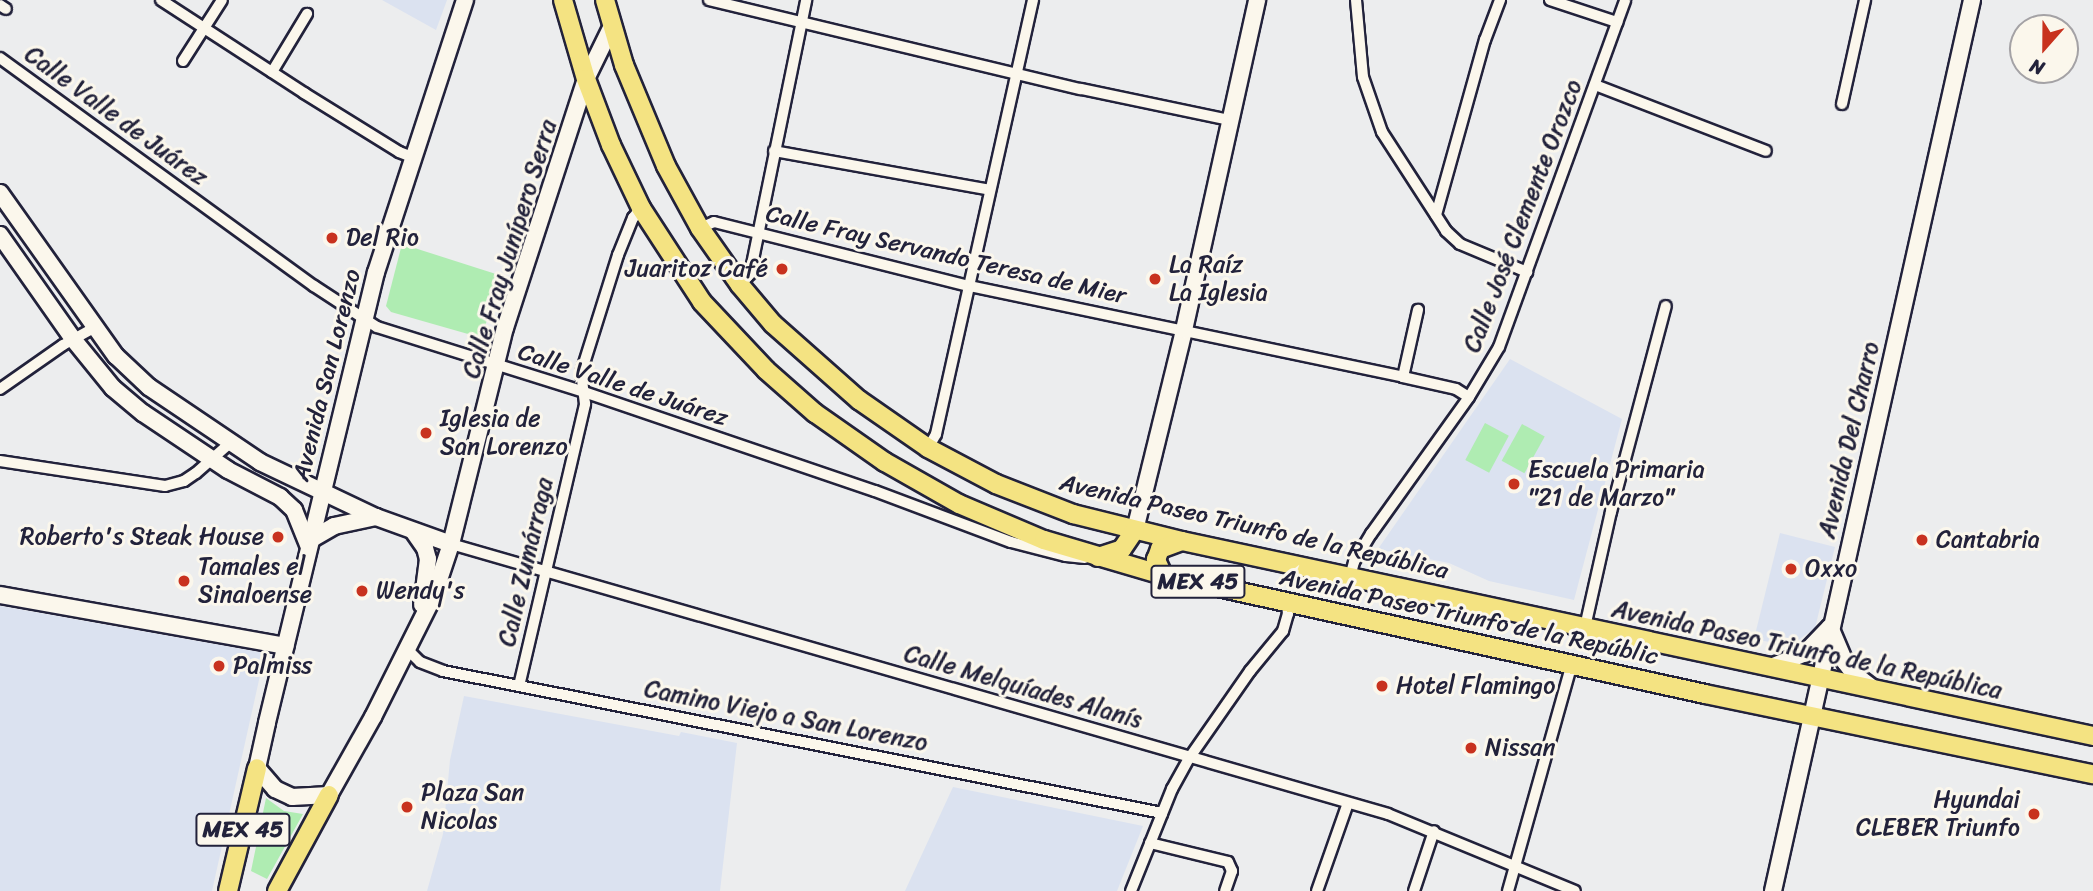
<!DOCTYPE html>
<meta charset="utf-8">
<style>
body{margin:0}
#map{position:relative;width:2093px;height:891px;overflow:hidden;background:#ecedee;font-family:Sriracha,sans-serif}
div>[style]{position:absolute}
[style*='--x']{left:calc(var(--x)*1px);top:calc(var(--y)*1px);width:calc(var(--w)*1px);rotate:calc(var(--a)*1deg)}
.built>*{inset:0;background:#dbe2f0}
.green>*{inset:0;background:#afecb2;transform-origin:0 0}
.roads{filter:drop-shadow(2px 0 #22223b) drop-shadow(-2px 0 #22223b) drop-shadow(0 2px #22223b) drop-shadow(0 -2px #22223b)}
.street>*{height:10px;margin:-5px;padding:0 5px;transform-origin:5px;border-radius:5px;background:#fbf7ec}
.secondary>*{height:16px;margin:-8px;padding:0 8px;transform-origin:8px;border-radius:8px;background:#fbf7ec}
.primary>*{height:18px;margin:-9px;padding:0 9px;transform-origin:9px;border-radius:9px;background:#f4e382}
.dots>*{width:19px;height:19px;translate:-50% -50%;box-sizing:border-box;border:4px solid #fbf7ec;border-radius:50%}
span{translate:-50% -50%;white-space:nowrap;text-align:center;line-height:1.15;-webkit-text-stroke:6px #fbf7ec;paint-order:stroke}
.shield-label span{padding:2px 5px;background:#fbf7ec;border:2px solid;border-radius:5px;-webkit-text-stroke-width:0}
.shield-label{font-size:23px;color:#22223b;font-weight:700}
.street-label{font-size:24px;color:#22223b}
.poi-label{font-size:24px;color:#22223b}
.left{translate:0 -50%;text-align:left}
.right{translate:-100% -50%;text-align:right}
.north{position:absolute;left:2009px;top:14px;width:70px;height:70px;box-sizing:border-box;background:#fbf7ec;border:2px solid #a4a2a5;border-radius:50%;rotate:201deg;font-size:19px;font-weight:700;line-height:28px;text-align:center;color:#22223b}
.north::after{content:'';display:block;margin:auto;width:24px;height:32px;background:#c8321e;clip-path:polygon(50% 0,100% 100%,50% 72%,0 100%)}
</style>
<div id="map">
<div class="built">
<i style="clip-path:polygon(382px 0,447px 0,436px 30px)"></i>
<i style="clip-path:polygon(1510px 359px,1622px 419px,1574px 600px,1489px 581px,1449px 563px,1378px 549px)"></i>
<i style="clip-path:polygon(1780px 533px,1835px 547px,1815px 628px,1790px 646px,1754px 639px)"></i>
<i style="clip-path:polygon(0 606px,265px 653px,212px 891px,0 891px)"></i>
<i style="clip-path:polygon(464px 696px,679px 736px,681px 732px,737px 743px,720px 891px,427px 891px,443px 834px,450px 760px)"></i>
<i style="clip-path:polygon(953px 787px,1143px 826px,1117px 891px,905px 891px)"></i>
</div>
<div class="green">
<i style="clip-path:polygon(402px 244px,499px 275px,482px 338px,391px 312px,386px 306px)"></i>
<i style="left:1485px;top:423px;width:27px;height:42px;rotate:28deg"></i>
<i style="left:1522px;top:424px;width:26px;height:42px;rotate:29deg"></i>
<i style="clip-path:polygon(266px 798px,284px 811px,303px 814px,267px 879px,251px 871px)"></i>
</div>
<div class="roads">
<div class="street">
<i style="--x:161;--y:0;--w:171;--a:33"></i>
<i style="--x:304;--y:93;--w:112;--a:31.8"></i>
<i style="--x:399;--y:152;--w:14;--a:21"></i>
<i style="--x:709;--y:0;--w:382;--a:13.5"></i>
<i style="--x:1081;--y:89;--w:152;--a:11.8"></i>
<i style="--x:1356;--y:0;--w:77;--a:84.8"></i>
<i style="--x:1363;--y:77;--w:58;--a:70.9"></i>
<i style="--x:1382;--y:132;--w:118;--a:57.1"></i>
<i style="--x:1446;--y:231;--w:19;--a:43"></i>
<i style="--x:1460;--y:244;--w:73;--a:22.7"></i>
<i style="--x:1550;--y:0;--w:71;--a:18.2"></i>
<i style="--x:0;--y:5;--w:7;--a:34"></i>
<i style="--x:0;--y:58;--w:388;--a:36"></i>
<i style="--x:314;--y:286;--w:75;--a:33.1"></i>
<i style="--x:377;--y:327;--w:217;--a:17.4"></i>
<i style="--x:584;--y:392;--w:307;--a:18.8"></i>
<i style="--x:875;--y:491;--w:145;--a:20.6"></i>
<i style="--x:1011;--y:542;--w:57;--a:14.3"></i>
<i style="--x:1066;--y:556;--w:19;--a:6"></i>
<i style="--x:183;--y:61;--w:72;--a:-57.4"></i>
<i style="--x:272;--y:72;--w:68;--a:-58.9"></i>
<i style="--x:1595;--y:85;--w:183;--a:21.1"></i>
<i style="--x:1842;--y:104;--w:107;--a:-77.5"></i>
<i style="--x:774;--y:151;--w:219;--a:10.2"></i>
<i style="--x:1436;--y:215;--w:182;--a:-74.4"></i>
<i style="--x:1485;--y:40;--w:43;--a:-69.4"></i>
<i style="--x:700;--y:228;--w:15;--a:-23"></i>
<i style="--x:714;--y:222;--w:263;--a:14.1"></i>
<i style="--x:969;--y:286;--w:443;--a:11.8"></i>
<i style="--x:1403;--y:377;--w:54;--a:12.8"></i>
<i style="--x:1456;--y:389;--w:15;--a:32"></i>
<i style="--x:740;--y:285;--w:15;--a:-48"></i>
<i style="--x:750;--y:274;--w:280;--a:-78.4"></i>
<i style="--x:1403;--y:377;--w:69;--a:-77.4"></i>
<i style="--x:0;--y:389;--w:77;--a:-34.9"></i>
<i style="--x:63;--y:345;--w:39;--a:-29"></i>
<i style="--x:928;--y:448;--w:16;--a:-60"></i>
<i style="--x:936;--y:434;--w:445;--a:-77.4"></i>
<i style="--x:0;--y:461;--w:167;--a:8.6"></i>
<i style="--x:165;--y:486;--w:20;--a:-15"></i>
<i style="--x:184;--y:481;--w:14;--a:-34"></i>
<i style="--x:196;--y:473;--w:45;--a:-41.4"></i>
<i style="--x:451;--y:544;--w:975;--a:16.07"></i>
<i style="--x:1388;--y:814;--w:202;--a:22.4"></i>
<i style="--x:1350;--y:577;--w:16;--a:-75"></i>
<i style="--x:1354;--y:562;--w:33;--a:-59"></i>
<i style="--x:1371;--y:534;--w:168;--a:-54.4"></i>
<i style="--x:1469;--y:397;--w:58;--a:-59"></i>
<i style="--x:1499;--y:347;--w:369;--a:-70"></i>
<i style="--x:1585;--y:627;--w:118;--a:-77.3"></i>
<i style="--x:1611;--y:512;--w:213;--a:-75.1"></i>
<i style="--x:408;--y:650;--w:17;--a:45"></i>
<i style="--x:420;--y:662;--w:25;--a:21"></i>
<i style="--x:443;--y:671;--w:733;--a:11.17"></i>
<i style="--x:519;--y:686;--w:290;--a:-76.8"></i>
<i style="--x:585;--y:404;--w:31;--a:-97"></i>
<i style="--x:581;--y:373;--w:124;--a:-72.6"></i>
<i style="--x:618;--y:255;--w:40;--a:-68"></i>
<i style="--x:633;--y:218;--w:13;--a:-51"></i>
<i style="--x:1150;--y:843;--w:80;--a:13.7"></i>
<i style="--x:1228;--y:862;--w:10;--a:66"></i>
<i style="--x:1232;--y:871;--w:21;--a:109"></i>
<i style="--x:1131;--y:891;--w:110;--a:-68.1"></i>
<i style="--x:1172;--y:789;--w:37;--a:-61"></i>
<i style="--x:1190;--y:757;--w:105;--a:-55.1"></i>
<i style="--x:1250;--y:671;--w:52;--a:-50.5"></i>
<i style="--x:1283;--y:631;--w:18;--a:-74"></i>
<i style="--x:1288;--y:614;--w:12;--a:-95"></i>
<i style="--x:1317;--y:891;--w:93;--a:-70.6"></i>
<i style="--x:1414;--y:891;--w:63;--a:-71.6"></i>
<i style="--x:1508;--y:891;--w:236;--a:-74.3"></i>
</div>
<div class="secondary">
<i style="--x:465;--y:0;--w:286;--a:108.1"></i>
<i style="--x:376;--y:272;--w:464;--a:103.6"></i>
<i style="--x:267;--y:723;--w:46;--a:102.5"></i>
<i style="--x:257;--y:768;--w:28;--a:49"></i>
<i style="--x:275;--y:789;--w:19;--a:25"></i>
<i style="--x:292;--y:797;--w:37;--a:-3"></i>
<i style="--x:329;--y:795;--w:90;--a:-60.6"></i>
<i style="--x:373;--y:717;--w:136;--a:-63.4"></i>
<i style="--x:434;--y:595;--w:54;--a:-71.6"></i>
<i style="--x:451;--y:544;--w:223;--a:-76"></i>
<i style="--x:505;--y:328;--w:262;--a:-72"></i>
<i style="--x:586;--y:79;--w:59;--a:-63.9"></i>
<i style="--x:0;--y:193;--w:200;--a:54.6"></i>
<i style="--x:116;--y:356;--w:45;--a:43.2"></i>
<i style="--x:149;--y:387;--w:134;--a:34"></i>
<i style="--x:260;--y:462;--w:128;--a:25.4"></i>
<i style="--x:376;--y:517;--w:80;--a:19.8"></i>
<i style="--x:0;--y:235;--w:127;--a:54.9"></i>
<i style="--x:73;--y:339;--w:63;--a:50.8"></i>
<i style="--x:113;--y:388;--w:39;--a:40"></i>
<i style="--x:143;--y:413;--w:102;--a:33.8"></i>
<i style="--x:228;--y:470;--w:59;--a:27.4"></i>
<i style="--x:280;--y:497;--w:19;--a:43"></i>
<i style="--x:294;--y:510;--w:38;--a:68"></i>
<i style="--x:1135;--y:530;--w:206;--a:-76.2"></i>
<i style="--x:1184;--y:330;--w:338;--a:-77.5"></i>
<i style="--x:413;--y:531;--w:21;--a:55"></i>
<i style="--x:425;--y:548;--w:11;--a:75"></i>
<i style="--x:428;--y:559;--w:46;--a:97.4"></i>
<i style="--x:310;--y:540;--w:28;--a:-30"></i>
<i style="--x:334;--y:526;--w:43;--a:-12.1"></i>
<i style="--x:0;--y:595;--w:290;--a:10.1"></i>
<i style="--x:1771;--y:667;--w:35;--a:-22"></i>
<i style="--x:1804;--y:654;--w:37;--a:-46"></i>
<i style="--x:1830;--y:627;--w:38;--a:67"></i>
<i style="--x:1845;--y:662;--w:15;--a:53"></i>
<i style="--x:1854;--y:674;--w:25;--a:37"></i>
<i style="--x:1773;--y:891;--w:913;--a:-77.41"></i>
</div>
<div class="primary">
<i style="--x:563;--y:0;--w:82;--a:73.8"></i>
<i style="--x:586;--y:79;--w:71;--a:69.3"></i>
<i style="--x:611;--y:145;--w:70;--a:64.5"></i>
<i style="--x:641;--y:208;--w:112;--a:57"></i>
<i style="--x:702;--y:302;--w:93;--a:46.7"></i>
<i style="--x:766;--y:370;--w:65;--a:41.3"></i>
<i style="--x:815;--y:413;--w:85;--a:35"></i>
<i style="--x:885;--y:462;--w:85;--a:29.6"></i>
<i style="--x:959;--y:504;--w:92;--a:23"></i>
<i style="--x:1044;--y:540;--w:124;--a:16.4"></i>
<i style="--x:1163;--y:575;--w:555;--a:12.38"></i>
<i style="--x:1705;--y:694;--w:396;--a:11.7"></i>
<i style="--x:605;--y:0;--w:68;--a:73.7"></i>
<i style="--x:624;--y:65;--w:109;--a:67.4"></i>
<i style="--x:666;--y:166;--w:71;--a:61.3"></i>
<i style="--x:700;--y:228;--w:70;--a:54.9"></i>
<i style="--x:740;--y:285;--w:51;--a:49.8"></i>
<i style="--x:773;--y:324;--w:115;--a:41.5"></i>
<i style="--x:859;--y:400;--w:84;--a:34.8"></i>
<i style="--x:928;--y:448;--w:77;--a:27.9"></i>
<i style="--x:996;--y:484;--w:83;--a:21.3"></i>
<i style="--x:1073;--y:514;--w:112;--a:13.9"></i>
<i style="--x:1182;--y:541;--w:932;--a:12.08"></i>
<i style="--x:1098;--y:557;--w:25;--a:-18"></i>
<i style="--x:1122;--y:549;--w:23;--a:-56"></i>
<i style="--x:1163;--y:575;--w:17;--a:-115"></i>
<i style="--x:1156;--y:560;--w:12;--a:-70"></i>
<i style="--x:1160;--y:549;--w:23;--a:-20"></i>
<i style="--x:228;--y:891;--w:126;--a:-76.7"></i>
<i style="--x:277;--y:891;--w:109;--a:-61.6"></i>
</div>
</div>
<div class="dots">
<i style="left:332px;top:238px;background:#c8321e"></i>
<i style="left:782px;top:269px;background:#c8321e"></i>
<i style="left:1155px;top:279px;background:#c8321e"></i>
<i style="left:426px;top:433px;background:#c8321e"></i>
<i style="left:1514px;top:484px;background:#c8321e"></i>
<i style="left:278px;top:537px;background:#c8321e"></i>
<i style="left:1922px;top:540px;background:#c8321e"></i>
<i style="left:1791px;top:569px;background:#c8321e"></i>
<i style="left:184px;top:581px;background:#c8321e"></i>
<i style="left:362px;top:591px;background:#c8321e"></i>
<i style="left:219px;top:666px;background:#c8321e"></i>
<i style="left:1382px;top:686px;background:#c8321e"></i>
<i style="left:1471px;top:748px;background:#c8321e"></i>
<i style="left:407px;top:807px;background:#c8321e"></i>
<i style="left:2034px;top:814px;background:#c8321e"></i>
</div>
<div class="shield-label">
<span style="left:1198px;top:582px">MEX 45</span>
<span style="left:243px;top:830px">MEX 45</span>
</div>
<div class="street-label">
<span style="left:116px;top:116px;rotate:36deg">Calle Valle de Juárez</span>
<span style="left:1523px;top:216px;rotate:-69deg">Calle José Clemente Orozco</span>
<span style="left:510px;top:249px;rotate:-73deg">Calle Fray Junípero Serra</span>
<span style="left:946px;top:255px;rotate:13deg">Calle Fray Servando Teresa de Mier</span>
<span style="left:327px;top:375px;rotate:-76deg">Avenida San Lorenzo</span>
<span style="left:623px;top:385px;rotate:18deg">Calle Valle de Juárez</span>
<span style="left:1849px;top:440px;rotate:-77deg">Avenida Del Charro</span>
<span style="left:1254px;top:527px;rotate:13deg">Avenida Paseo Triunfo de la República</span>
<span style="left:526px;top:562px;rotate:-77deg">Calle Zumárraga</span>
<span style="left:1469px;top:617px;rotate:12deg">Avenida Paseo Triunfo de la Repúblic</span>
<span style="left:1807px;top:650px;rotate:12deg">Avenida Paseo Triunfo de la República</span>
<span style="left:1023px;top:687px;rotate:16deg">Calle Melquíades Alanís</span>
<span style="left:786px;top:716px;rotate:11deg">Camino Viejo a San Lorenzo</span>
</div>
<div class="poi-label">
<span class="left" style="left:346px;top:238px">Del Rio</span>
<span class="left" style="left:1169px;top:279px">La Raíz<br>La Iglesia</span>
<span class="right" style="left:768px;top:269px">Juaritoz Café</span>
<span class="left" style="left:440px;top:433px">Iglesia de<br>San Lorenzo</span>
<span class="left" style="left:1528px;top:484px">Escuela Primaria<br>"21 de Marzo"</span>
<span class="right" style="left:264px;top:537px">Roberto's Steak House</span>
<span class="left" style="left:1936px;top:540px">Cantabria</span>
<span class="left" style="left:198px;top:581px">Tamales el<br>Sinaloense</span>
<span class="left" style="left:1805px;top:569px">Oxxo</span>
<span class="left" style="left:376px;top:591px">Wendy's</span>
<span class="left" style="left:233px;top:666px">Palmiss</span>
<span class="left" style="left:1396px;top:686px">Hotel Flamingo</span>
<span class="left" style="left:1485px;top:748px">Nissan</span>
<span class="left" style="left:421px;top:807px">Plaza San<br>Nicolas</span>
<span class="right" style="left:2020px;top:814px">Hyundai<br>CLEBER Triunfo</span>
</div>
<div class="north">N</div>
</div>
